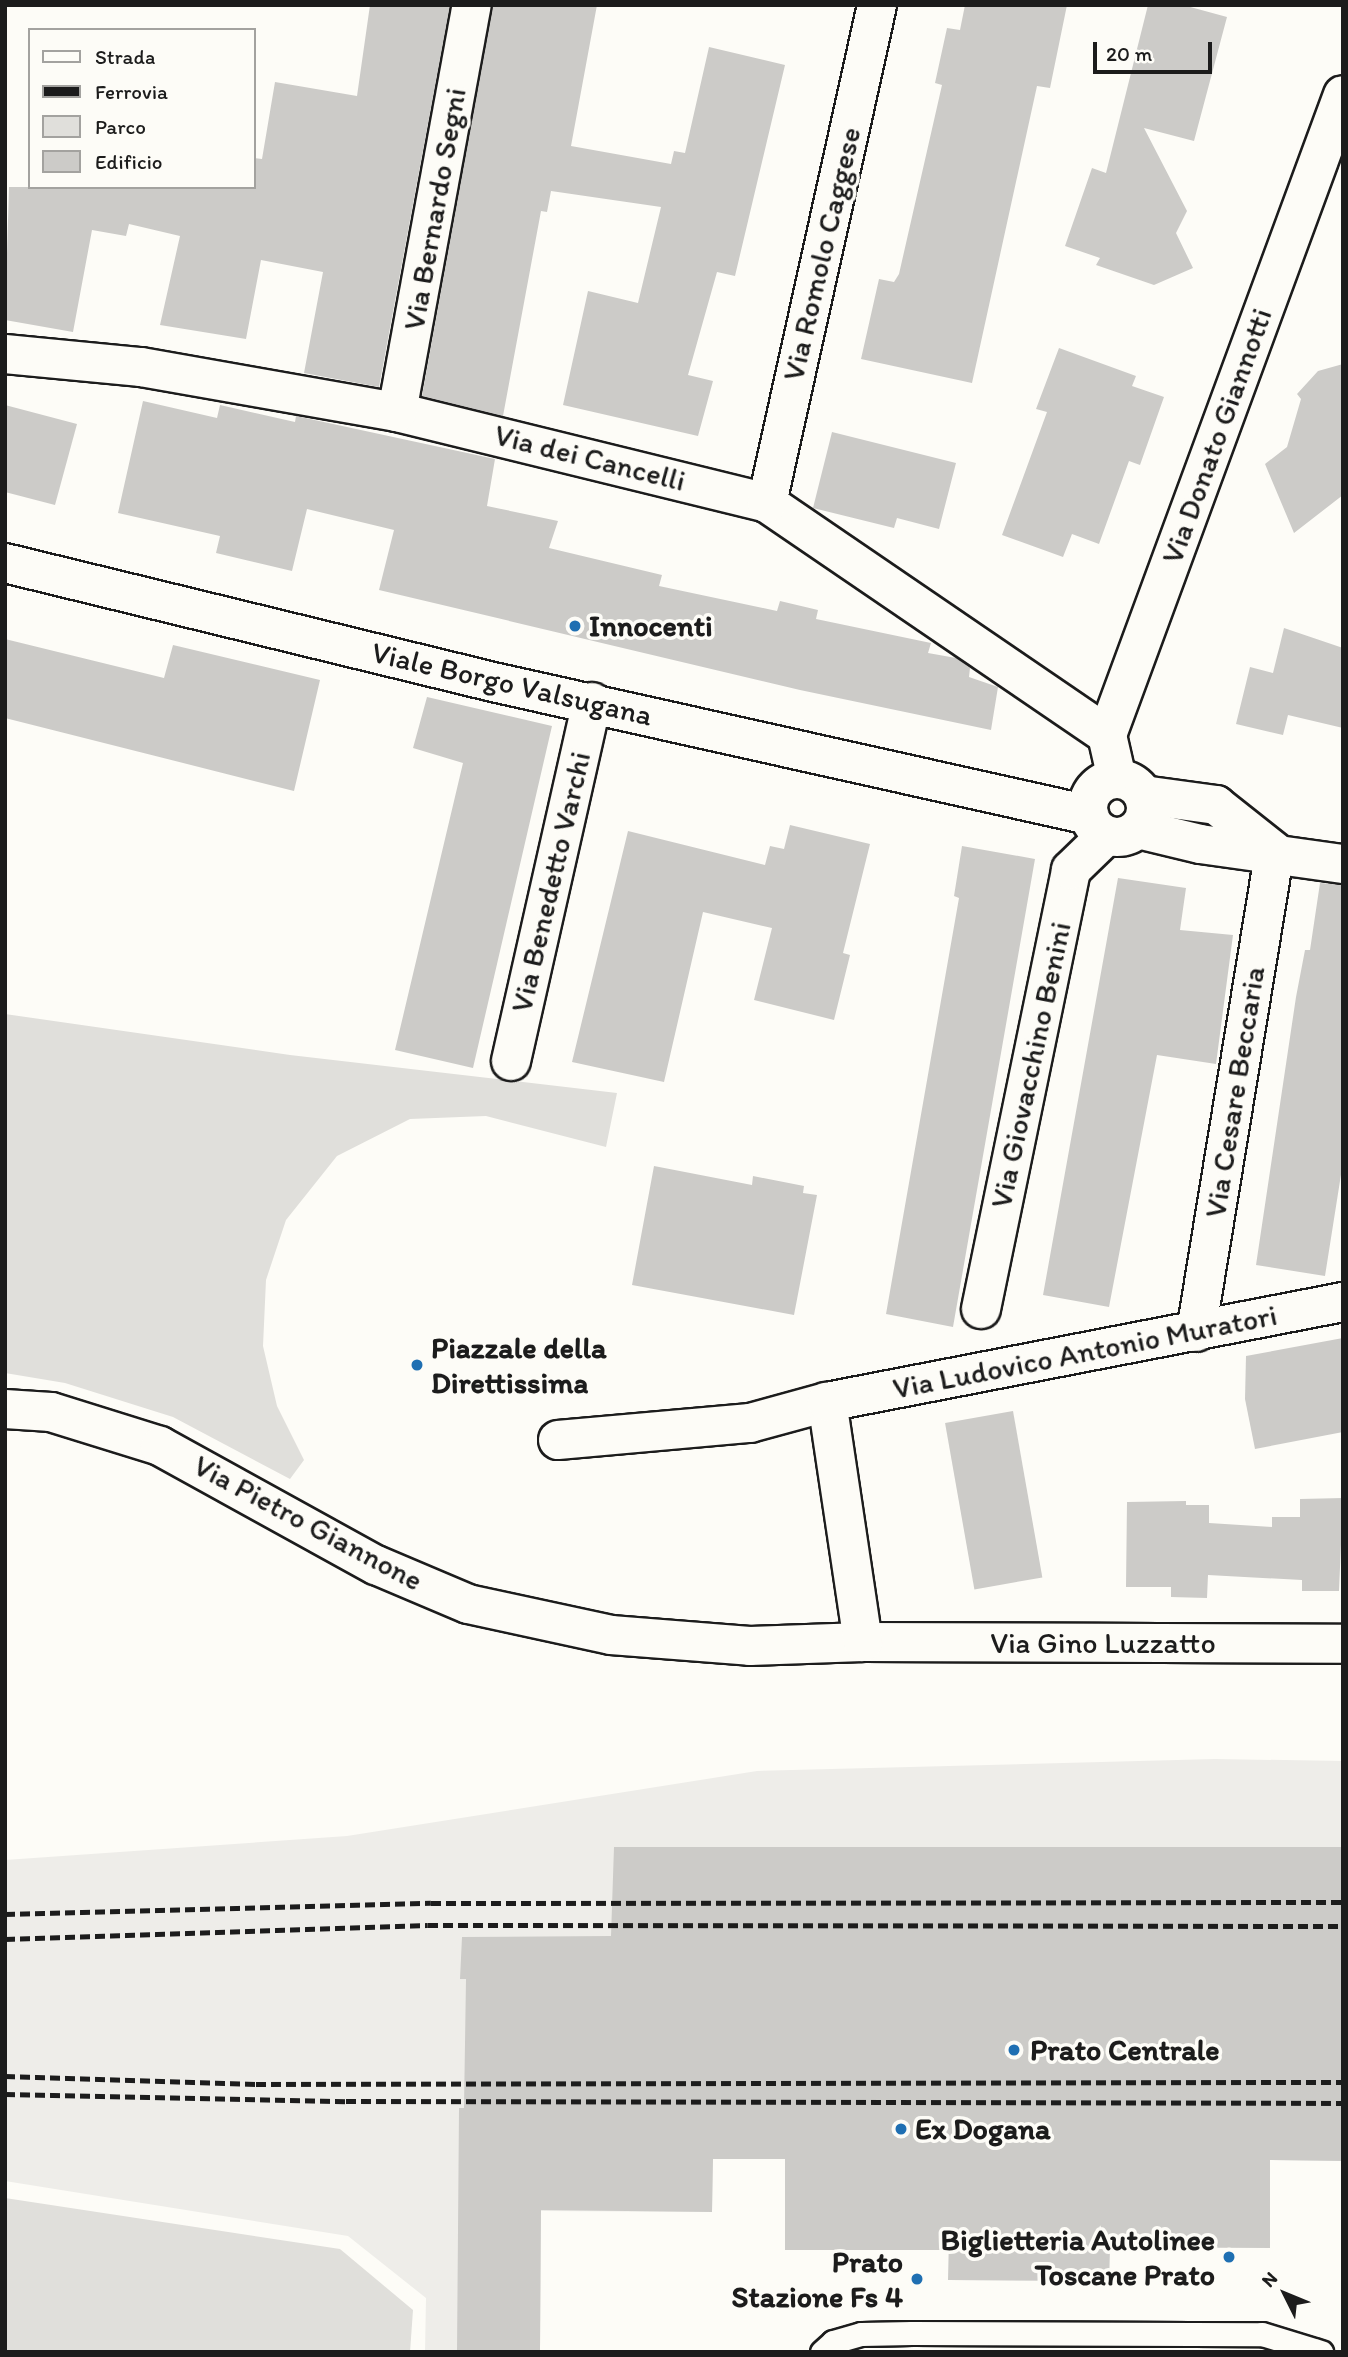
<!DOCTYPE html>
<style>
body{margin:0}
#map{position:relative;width:1348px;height:2357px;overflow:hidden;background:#fdfcf7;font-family:Itim,sans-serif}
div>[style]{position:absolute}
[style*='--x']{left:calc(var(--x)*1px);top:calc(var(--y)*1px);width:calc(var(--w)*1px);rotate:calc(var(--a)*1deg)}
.built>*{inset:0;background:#eeede9}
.green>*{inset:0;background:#e0dfdb}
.building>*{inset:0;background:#cccbc8;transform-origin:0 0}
.roads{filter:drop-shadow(2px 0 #1c1c1c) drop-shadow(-2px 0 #1c1c1c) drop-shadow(0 2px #1c1c1c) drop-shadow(0 -2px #1c1c1c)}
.service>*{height:23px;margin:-11.5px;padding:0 11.5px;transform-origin:11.5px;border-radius:11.5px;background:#fdfcf7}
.minor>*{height:38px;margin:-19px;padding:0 19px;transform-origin:19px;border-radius:19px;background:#fdfcf7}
.secondary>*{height:38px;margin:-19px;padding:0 19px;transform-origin:19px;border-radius:19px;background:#fdfcf7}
.secondary>.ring{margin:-19px;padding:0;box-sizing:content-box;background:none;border:38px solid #fdfcf7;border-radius:50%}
.rail>*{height:5px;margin-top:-2.5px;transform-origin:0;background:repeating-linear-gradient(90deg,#1c1c1c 0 10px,transparent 0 15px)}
.dots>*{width:19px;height:19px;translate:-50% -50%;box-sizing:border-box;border:4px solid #fdfcf7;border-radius:50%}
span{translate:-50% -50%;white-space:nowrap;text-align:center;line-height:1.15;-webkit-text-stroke:7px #fdfcf7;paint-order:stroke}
.street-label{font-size:30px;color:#1c1c1c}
.poi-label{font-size:30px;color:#1c1c1c;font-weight:700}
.left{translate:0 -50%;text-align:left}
.right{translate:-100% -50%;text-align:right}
.frame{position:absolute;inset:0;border:7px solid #1c1c1c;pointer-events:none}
.legend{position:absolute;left:28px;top:28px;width:228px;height:161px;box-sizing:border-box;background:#fdfcf7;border:2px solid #a3a29f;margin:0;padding:9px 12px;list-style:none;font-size:21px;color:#1c1c1c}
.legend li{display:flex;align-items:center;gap:14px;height:35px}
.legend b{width:35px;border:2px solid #a3a29f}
.north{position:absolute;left:1250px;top:2259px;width:70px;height:70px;-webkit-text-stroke:5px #fdfcf7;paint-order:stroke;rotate:313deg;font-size:19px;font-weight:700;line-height:28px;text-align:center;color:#1c1c1c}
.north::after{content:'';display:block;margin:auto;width:24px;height:32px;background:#1c1c1c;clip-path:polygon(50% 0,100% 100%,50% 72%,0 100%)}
.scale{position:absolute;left:1093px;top:42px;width:119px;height:32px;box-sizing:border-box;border:4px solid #1c1c1c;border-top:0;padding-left:9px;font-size:21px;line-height:24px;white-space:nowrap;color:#1c1c1c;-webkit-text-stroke:5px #fdfcf7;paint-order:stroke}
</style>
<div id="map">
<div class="built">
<i style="clip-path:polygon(1215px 1759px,1343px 1761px,1343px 2161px,1270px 2160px,1270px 2248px,1110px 2247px,1109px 2281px,948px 2280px,948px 2250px,902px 2250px,785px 2159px,713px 2159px,712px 2212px,541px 2211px,540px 2352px,425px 2352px,426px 2298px,348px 2236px,5px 2181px,5px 1860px,347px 1836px,757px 1771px)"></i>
</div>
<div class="green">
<i style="clip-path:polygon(5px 1014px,290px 1055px,617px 1093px,606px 1147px,486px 1116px,410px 1119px,337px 1156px,286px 1220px,266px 1280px,263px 1346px,277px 1406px,304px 1460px,290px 1479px,173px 1417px,65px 1383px,5px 1373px)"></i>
<i style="clip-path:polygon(5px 2198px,340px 2249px,413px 2310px,410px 2352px,5px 2352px)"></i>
</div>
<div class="building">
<i style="clip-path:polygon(370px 5px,450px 5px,379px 387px,304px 373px,323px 272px,261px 260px,246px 339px,160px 325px,180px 236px,129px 224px,126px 236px,92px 230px,73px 332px,5px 320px,9px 187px,254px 187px,254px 158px,262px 159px,275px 82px,357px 96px)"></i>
<i style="clip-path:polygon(493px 5px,597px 5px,571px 146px,671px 164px,674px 151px,685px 153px,709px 47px,785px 65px,735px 276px,717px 272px,688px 375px,713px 381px,698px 436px,563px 405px,588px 291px,638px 303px,661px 207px,551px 191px,547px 212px,541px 211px,503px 416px,422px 396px)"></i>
<i style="clip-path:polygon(965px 5px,1067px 5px,1050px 88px,1037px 86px,972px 383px,861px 359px,879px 279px,894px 282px,899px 274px,942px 85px,935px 83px,947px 28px,960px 30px)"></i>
<i style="clip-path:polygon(1148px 5px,1183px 5px,1227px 17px,1194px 141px,1144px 128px,1187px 211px,1176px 233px,1193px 268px,1154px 285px,1096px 265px,1100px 258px,1065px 246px,1092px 168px,1106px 173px)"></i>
<i style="clip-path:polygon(1059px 348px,1136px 376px,1132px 386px,1164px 397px,1140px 465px,1129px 461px,1099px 544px,1072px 534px,1063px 557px,1002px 535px,1047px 412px,1036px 409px)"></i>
<i style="clip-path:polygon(1343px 364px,1343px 495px,1294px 533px,1265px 464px,1287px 447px,1301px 399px,1297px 394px,1318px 371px)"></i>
<i style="clip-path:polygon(143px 401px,217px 418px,220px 405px,295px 422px,296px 416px,495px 459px,487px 506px,558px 521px,549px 548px,662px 575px,659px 586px,777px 611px,780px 601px,818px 610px,816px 619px,931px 643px,928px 653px,956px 658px,970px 668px,969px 677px,998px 687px,991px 730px,800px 690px,379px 590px,394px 530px,307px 509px,292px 571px,216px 553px,220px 536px,118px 513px)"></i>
<i style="clip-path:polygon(5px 405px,77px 424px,55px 505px,5px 492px)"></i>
<i style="clip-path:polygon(832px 432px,956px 463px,939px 529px,897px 518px,894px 528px,813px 508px)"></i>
<i style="clip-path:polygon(1284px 628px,1343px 648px,1343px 728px,1288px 715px,1283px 735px,1236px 724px,1250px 667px,1273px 673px)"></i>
<i style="clip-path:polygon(5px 639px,164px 678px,173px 645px,320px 680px,294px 791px,5px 718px)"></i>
<i style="clip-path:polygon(427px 697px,552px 726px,473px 1068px,395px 1050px,463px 763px,413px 748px)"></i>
<i style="clip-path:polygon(790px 825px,870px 844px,843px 953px,850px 955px,834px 1020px,754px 1000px,772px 928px,703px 912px,664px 1082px,572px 1062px,628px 831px,765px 865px,770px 846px,784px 849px)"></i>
<i style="clip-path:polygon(962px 846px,1035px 859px,953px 1327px,886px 1314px,959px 898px,954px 896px)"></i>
<i style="clip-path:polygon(1118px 878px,1186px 888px,1180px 930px,1233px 935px,1216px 1064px,1157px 1055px,1109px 1307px,1043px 1295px)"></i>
<i style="clip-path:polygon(1320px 883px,1343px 885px,1343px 1162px,1325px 1276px,1256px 1265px,1296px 997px,1305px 950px,1310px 950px)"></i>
<i style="clip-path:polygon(654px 1166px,752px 1185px,753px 1176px,804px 1186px,803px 1193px,817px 1195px,794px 1315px,632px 1285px)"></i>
<i style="clip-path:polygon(1343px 1338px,1343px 1432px,1255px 1449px,1245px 1399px,1246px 1356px)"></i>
<i style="left:1013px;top:1411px;width:169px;height:69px;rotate:80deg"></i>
<i style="clip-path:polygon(1343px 1498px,1339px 1591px,1302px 1591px,1302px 1580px,1208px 1575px,1207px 1598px,1171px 1597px,1171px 1587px,1126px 1587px,1127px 1502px,1186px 1501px,1186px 1505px,1209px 1505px,1209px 1523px,1272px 1527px,1272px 1517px,1300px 1517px,1300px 1499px)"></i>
<i style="clip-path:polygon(614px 1847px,1343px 1847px,1343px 2161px,1270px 2160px,1270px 2248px,1110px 2247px,1109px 2281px,948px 2280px,949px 2250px,785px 2250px,785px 2159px,713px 2159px,712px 2212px,541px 2210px,540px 2352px,457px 2352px,459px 2108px,464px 2108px,466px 1979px,460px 1979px,462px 1937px,611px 1936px)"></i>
</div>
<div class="roads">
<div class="service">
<i style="--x:822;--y:2352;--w:15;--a:-42"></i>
<i style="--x:833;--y:2342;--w:29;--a:-16"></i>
<i style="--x:861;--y:2334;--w:51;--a:-1.1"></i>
<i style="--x:912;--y:2333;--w:350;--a:0.2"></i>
<i style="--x:1262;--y:2334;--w:62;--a:17"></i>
</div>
<div class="minor">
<i style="--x:5;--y:354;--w:137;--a:5.5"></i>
<i style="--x:141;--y:367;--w:260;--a:10"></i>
<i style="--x:397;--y:412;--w:381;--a:13.8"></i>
<i style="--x:767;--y:503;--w:412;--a:34.3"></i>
<i style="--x:397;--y:412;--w:414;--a:-79.6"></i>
<i style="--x:767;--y:503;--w:510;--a:-77.54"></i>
<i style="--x:1117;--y:779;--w:45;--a:-102.8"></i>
<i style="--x:1107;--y:735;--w:682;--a:-69.76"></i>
<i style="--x:511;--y:1061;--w:368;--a:-77.3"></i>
<i style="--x:981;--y:1309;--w:448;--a:-78.4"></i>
<i style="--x:1071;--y:870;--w:49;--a:-44.2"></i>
<i style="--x:1196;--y:1332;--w:486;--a:-80.7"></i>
<i style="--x:5;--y:1409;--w:46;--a:3.7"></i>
<i style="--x:51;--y:1412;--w:114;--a:17.3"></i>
<i style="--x:160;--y:1446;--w:247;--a:28.9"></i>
<i style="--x:376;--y:1565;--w:100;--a:23"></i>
<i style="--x:468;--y:1604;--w:146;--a:12.2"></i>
<i style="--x:611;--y:1635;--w:139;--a:4.5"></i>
<i style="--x:750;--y:1646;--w:113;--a:-2"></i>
<i style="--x:863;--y:1642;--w:480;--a:0.2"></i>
<i style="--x:558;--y:1440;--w:193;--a:-5.1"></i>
<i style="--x:750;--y:1423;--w:80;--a:-15.3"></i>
<i style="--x:863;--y:1642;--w:243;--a:-98.5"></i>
<i style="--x:827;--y:1402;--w:526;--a:-10.97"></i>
</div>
<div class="secondary">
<i style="--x:5;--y:563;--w:502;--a:13.7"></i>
<i style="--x:493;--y:682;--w:611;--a:12.58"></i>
<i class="ring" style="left:1088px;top:779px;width:20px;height:20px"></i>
<i style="--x:1143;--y:795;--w:74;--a:7.8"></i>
<i style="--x:1216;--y:805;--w:75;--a:38.5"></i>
<i style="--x:1138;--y:829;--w:64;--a:13.6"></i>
<i style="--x:1200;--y:844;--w:144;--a:8"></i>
</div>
</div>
<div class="rail">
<i style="--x:5;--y:1914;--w:426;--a:-1.5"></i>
<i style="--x:431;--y:1903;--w:912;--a:-0.06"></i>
<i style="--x:5;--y:1939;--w:423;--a:-1.9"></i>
<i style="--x:428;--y:1925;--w:915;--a:0.06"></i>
<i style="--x:5;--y:2076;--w:251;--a:1.8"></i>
<i style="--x:256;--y:2084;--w:1087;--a:-0.11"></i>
<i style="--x:5;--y:2094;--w:341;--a:1.2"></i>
<i style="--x:346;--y:2101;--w:997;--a:0.11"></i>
</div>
<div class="dots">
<i style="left:575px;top:626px;background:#1f6fb2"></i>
<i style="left:417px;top:1365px;background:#1f6fb2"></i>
<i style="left:1014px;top:2050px;background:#1f6fb2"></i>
<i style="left:901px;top:2129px;background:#1f6fb2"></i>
<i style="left:1229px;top:2257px;background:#1f6fb2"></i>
<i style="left:917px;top:2279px;background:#1f6fb2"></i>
</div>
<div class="street-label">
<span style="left:435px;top:209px;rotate:-80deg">Via Bernardo Segni</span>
<span style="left:822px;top:254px;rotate:-77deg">Via Romolo Caggese</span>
<span style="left:1217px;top:436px;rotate:-70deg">Via Donato Giannotti</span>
<span style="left:590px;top:458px;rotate:14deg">Via dei Cancelli</span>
<span style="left:512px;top:684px;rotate:13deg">Viale Borgo Valsugana</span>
<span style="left:551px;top:882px;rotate:-77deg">Via Benedetto Varchi</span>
<span style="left:1031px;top:1065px;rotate:-78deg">Via Giovacchino Benini</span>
<span style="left:1235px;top:1092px;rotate:-81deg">Via Cesare Beccaria</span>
<span style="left:1085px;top:1352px;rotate:-11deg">Via Ludovico Antonio Muratori</span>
<span style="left:308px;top:1523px;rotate:28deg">Via Pietro Giannone</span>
<span style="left:1103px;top:1643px">Via Gino Luzzatto</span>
</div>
<div class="poi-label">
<span class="left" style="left:589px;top:626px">Innocenti</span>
<span class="left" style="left:431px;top:1365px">Piazzale della<br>Direttissima</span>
<span class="left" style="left:1030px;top:2050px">Prato Centrale</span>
<span class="left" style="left:915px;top:2129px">Ex Dogana</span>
<span class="right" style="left:1215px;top:2257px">Biglietteria Autolinee<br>Toscane Prato</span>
<span class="right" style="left:903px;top:2279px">Prato<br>Stazione Fs 4</span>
</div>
<div class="frame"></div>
<ul class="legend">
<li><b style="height:9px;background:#fdfcf7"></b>Strada</li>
<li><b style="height:9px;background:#1c1c1c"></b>Ferrovia</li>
<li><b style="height:19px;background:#e0dfdb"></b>Parco</li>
<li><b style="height:19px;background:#cccbc8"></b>Edificio</li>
</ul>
<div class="north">N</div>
<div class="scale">20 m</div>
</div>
